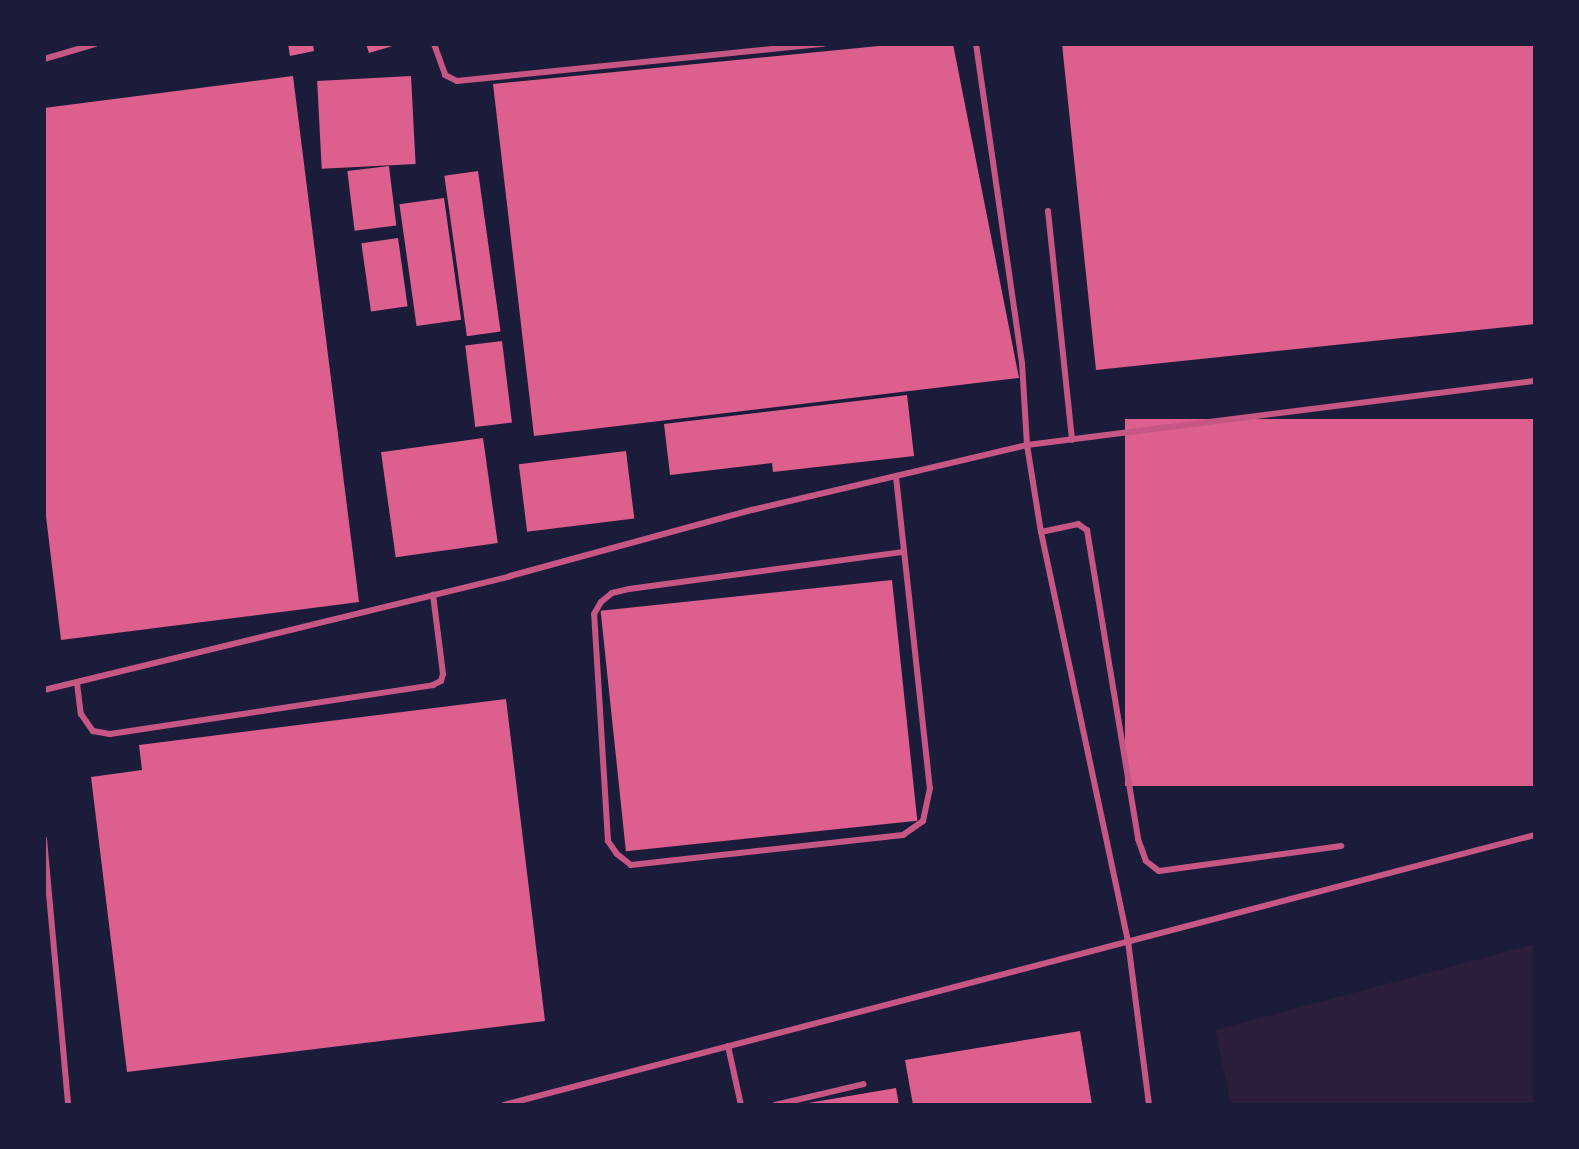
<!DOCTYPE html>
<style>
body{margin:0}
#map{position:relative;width:1579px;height:1149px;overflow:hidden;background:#1b1b3a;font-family:"Space Grotesk",sans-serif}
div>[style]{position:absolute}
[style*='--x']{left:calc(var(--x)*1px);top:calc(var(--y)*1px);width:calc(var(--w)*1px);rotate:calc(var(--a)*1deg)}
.green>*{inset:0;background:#2a1e3b}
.building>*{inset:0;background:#dd5f8e;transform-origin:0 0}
.service>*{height:6px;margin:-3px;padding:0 3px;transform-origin:3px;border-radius:3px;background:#c65784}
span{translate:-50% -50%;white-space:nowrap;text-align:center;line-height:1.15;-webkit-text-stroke:8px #1b1b3a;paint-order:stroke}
.frame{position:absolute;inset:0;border:46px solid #1b1b3a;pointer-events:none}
</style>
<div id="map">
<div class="green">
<i style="clip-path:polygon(1535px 944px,1535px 1105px,1231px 1105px,1215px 1030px)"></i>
</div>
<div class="building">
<i style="clip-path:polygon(288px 44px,313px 44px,314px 51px,290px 56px)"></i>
<i style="clip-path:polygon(366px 44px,396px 44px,396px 45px,369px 53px)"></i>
<i style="clip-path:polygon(899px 44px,953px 44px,1019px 378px,534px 436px,493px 84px)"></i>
<i style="clip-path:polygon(1062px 44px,1535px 44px,1535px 324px,1096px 370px)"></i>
<i style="clip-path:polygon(293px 76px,359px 602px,61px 640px,44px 500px,44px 108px)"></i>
<i style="left:411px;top:76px;width:88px;height:94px;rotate:87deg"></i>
<i style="left:389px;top:166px;width:60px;height:42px;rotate:83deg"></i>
<i style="left:478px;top:171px;width:162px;height:34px;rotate:82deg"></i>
<i style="left:444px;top:198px;width:123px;height:45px;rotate:82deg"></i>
<i style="left:398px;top:238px;width:69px;height:37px;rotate:82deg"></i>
<i style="left:502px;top:341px;width:82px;height:37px;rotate:83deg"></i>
<i style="clip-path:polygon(907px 395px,914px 456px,773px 472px,772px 463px,670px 475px,664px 424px)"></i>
<i style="left:1535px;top:419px;width:367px;height:410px;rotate:90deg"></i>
<i style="left:483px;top:438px;width:106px;height:103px;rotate:82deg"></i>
<i style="left:626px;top:451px;width:68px;height:108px;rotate:83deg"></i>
<i style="left:892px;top:580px;width:242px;height:293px;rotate:84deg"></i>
<i style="clip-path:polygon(506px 699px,545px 1021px,127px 1072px,91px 777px,142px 770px,139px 745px)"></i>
<i style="clip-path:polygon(1080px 1031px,1092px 1105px,913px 1105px,905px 1060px)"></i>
<i style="clip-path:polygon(896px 1088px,899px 1105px,808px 1105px,808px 1103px)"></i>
</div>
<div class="service">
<i style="--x:434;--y:44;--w:33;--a:70"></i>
<i style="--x:445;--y:75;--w:13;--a:27"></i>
<i style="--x:457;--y:81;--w:368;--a:-5.8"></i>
<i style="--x:976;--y:44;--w:322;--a:81.8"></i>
<i style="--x:1022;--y:363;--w:82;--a:86.5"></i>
<i style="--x:1027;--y:445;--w:88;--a:80.9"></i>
<i style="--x:1041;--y:532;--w:418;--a:78"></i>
<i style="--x:1128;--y:941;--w:165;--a:82.7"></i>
<i style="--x:44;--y:59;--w:53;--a:-16.4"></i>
<i style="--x:1048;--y:211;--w:230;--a:84"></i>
<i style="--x:896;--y:477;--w:313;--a:83.8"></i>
<i style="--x:930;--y:788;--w:34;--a:102"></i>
<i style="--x:923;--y:821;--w:24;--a:145"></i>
<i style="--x:903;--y:835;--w:274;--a:173.7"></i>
<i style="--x:631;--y:865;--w:18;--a:-142"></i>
<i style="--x:617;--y:854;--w:16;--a:-125"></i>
<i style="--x:608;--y:841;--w:227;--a:-93.5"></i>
<i style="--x:594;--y:614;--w:14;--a:-60"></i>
<i style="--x:601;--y:602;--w:14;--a:-39"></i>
<i style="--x:612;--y:593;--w:17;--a:-13"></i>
<i style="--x:629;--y:589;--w:277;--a:-7.7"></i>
<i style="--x:1041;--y:532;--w:38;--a:-12"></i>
<i style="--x:1078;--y:524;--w:11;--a:34"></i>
<i style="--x:1087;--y:530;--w:313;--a:80.6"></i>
<i style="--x:1138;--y:839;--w:23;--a:70"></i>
<i style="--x:1146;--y:861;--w:16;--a:38"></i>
<i style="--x:1159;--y:871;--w:184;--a:-7.8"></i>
<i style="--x:77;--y:683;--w:31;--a:83"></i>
<i style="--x:81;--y:714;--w:21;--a:55"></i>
<i style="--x:93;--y:731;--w:17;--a:10"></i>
<i style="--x:110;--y:734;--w:327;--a:-8.6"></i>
<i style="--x:433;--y:685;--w:9;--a:-27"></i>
<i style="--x:441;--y:681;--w:7;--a:-74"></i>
<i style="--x:443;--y:674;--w:80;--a:-97.2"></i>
<i style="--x:44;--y:690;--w:480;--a:-13.7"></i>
<i style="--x:510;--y:576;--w:251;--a:-15.3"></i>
<i style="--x:752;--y:510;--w:283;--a:-13.3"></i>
<i style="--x:1027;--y:445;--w:511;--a:-7.19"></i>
<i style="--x:44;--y:839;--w:267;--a:84.8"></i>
<i style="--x:728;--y:1046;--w:60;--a:77.6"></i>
<i style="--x:504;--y:1105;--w:1066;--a:-14.68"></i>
<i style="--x:775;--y:1105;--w:91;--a:-13.3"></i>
</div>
<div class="frame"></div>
</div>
